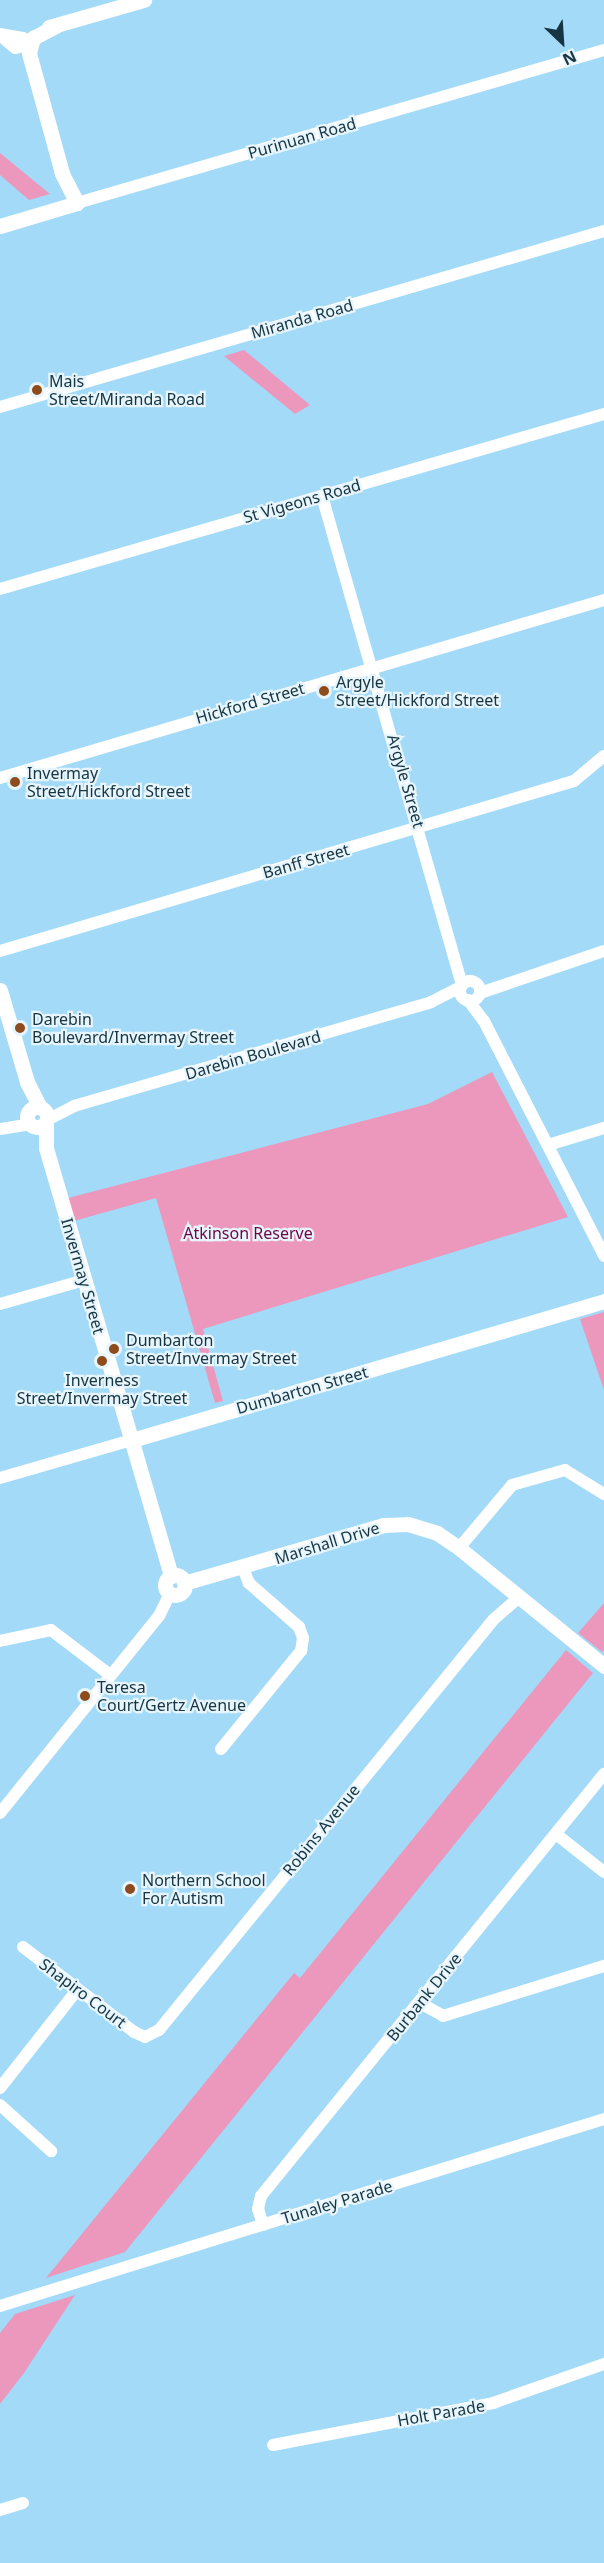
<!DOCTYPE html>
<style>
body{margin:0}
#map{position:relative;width:604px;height:2563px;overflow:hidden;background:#a2daf8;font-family:"Noto Sans",sans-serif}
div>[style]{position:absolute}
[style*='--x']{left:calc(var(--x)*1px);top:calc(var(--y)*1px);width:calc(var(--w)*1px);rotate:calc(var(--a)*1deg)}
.green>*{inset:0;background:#ec98bd}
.minor>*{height:12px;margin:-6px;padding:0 6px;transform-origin:6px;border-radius:6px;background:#fff}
.minor>.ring{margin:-6px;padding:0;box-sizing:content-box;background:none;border:12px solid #fff;border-radius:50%}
.tertiary>*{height:15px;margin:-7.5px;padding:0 7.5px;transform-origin:7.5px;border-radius:7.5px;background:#fff}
.tertiary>.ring{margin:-7.5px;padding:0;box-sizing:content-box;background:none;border:15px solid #fff;border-radius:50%}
.dots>*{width:16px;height:16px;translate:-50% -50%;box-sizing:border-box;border:3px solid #e7f5fc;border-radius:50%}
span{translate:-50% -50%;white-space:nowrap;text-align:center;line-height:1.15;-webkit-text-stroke:4.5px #e7f5fc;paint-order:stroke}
.street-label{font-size:16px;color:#163442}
.poi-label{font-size:16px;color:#163442}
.left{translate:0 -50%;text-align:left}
.park-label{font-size:16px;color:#6e0544}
.north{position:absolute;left:532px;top:12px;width:60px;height:60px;-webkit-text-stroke:4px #e7f5fc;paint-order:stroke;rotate:155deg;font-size:16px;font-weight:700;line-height:24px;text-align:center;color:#163442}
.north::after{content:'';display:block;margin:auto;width:21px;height:27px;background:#163442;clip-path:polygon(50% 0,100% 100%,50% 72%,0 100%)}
</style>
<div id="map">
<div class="green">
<i style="clip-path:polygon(0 153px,50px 194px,29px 200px,0 175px)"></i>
<i style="clip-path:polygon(244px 350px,310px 405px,295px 414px,224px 356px)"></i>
<i style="clip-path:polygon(492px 1072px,568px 1217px,203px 1329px,223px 1401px,215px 1403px,156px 1198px,74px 1221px,68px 1198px,428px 1104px)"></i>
<i style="clip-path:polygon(604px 1312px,604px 1390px,580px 1319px)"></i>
<i style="clip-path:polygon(604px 1603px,604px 1650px,602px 1652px,578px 1633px)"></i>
<i style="clip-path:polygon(566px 1650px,593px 1673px,125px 2252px,46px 2278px,294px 1973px,300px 1978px)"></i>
<i style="clip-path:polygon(75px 2295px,24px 2373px,0 2404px,0 2333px,15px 2314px)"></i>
</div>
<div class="minor">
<i style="--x:0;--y:34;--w:23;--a:10"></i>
<i style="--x:23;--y:38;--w:9;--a:49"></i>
<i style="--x:29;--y:45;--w:14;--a:168"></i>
<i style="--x:15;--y:48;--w:20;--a:-139"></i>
<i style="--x:77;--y:203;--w:549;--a:-16.19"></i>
<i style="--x:0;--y:407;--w:629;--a:-16.25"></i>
<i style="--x:322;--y:496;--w:509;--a:74.02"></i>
<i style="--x:0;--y:589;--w:629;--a:-16.16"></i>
<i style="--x:0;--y:778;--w:630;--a:-16.42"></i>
<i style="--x:0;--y:951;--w:599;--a:-16.5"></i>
<i style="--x:574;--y:781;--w:39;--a:-40"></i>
<i class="ring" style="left:460px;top:981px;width:8px;height:8px"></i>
<i style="--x:480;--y:993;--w:131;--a:-18.7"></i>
<i style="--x:468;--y:1000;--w:26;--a:53"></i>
<i style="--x:484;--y:1021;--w:264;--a:62.9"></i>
<i style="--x:47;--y:1120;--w:30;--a:-27"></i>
<i style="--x:74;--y:1106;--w:372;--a:-16.2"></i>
<i style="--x:431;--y:1002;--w:34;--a:-27"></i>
<i style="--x:0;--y:1129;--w:30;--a:-9"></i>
<i style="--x:548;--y:1145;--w:59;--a:-16.9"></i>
<i style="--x:0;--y:1304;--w:87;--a:-15.9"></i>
<i style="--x:0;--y:1478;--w:137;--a:-16.1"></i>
<i style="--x:459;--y:1548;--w:82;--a:-49.9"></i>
<i style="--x:512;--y:1485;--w:55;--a:-15.8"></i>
<i style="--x:565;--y:1470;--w:46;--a:31.6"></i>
<i style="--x:0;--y:1641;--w:52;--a:-12.2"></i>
<i style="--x:51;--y:1630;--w:74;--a:37.3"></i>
<i style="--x:221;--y:1749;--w:127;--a:-50.8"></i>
<i style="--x:301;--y:1651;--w:13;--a:-81"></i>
<i style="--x:303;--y:1638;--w:12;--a:-110"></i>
<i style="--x:299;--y:1627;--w:67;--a:-138.7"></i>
<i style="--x:249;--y:1583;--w:16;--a:-112"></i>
<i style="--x:0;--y:1813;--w:253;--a:-51.1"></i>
<i style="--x:159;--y:1616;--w:25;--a:-64"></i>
<i style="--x:556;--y:1834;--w:61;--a:38.4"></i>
<i style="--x:23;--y:1947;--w:140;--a:37.4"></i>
<i style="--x:134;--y:2032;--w:12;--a:24"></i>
<i style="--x:145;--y:2037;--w:16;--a:-27"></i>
<i style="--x:159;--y:2030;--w:530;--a:-50.82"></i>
<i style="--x:494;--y:1619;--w:33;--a:-41"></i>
<i style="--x:420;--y:2003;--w:26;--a:29"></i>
<i style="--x:443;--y:2016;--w:169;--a:-17.3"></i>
<i style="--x:0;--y:2088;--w:125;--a:-51.8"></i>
<i style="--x:0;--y:2105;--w:69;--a:42"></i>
<i style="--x:263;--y:2225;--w:17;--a:-107"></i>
<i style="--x:258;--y:2209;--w:13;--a:-77"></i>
<i style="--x:261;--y:2196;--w:544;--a:-50.9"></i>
<i style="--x:0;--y:2306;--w:632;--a:-17.2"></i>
<i style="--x:273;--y:2445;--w:224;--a:-10.8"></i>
<i style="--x:493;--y:2403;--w:118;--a:-19.4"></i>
<i style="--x:0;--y:2510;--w:24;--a:-17"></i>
</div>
<div class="tertiary">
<i style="--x:49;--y:27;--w:99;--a:-15.9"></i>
<i style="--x:0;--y:226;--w:80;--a:-16.6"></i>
<i style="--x:77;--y:203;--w:34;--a:-117"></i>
<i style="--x:62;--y:173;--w:124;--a:-105.4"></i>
<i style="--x:29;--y:53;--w:16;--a:-75"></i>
<i style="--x:33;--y:38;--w:27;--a:-28"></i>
<i style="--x:0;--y:990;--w:96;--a:73.6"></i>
<i style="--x:27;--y:1082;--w:28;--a:63"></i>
<i class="ring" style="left:27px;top:1107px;width:5px;height:5px"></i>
<i style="--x:46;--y:1123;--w:25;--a:90"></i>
<i style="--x:46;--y:1148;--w:446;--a:73.7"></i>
<i style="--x:132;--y:1440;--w:492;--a:-16.4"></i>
<i class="ring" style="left:165px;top:1575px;width:5px;height:5px"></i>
<i style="--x:184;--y:1583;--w:207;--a:-16.2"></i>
<i style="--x:383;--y:1525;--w:25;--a:-2"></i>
<i style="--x:408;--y:1524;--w:30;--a:17"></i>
<i style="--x:437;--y:1533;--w:27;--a:34"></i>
<i style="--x:459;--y:1548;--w:187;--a:39.1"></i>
</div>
<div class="dots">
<i style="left:37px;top:390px;background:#8e4b1c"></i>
<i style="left:324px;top:691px;background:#8e4b1c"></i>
<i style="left:15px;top:782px;background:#8e4b1c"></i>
<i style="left:20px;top:1028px;background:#8e4b1c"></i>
<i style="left:114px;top:1349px;background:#8e4b1c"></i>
<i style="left:102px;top:1361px;background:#8e4b1c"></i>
<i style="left:85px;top:1696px;background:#8e4b1c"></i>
<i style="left:130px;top:1889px;background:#8e4b1c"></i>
</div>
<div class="street-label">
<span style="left:302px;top:138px;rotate:-16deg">Purinuan Road</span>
<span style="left:302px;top:319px;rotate:-16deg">Miranda Road</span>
<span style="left:302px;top:501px;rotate:-16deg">St Vigeons Road</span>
<span style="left:250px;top:703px;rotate:-16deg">Hickford Street</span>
<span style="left:406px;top:781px;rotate:74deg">Argyle Street</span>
<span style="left:306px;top:861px;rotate:-16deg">Banff Street</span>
<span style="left:253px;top:1055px;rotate:-16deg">Darebin Boulevard</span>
<span style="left:83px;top:1276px;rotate:74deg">Invermay Street</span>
<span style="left:302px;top:1390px;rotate:-16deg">Dumbarton Street</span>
<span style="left:327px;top:1543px;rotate:-17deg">Marshall Drive</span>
<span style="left:321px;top:1830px;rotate:-51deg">Robins Avenue</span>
<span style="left:83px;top:1993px;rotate:37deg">Shapiro Court</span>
<span style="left:424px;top:1997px;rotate:-51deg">Burbank Drive</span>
<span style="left:337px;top:2202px;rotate:-17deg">Tunaley Parade</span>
<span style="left:441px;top:2413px;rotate:-10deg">Holt Parade</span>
</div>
<div class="poi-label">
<span class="left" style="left:49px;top:390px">Mais<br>Street/Miranda Road</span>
<span class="left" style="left:336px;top:691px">Argyle<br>Street/Hickford Street</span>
<span class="left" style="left:27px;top:782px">Invermay<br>Street/Hickford Street</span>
<span class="left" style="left:32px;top:1028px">Darebin<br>Boulevard/Invermay Street</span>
<span class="left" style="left:126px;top:1349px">Dumbarton<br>Street/Invermay Street</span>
<span style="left:102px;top:1389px">Inverness<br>Street/Invermay Street</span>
<span class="left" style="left:97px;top:1696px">Teresa<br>Court/Gertz Avenue</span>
<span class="left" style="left:142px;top:1889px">Northern School<br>For Autism</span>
</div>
<div class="park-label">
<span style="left:248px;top:1233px">Atkinson Reserve</span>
</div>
<div class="north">N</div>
</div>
